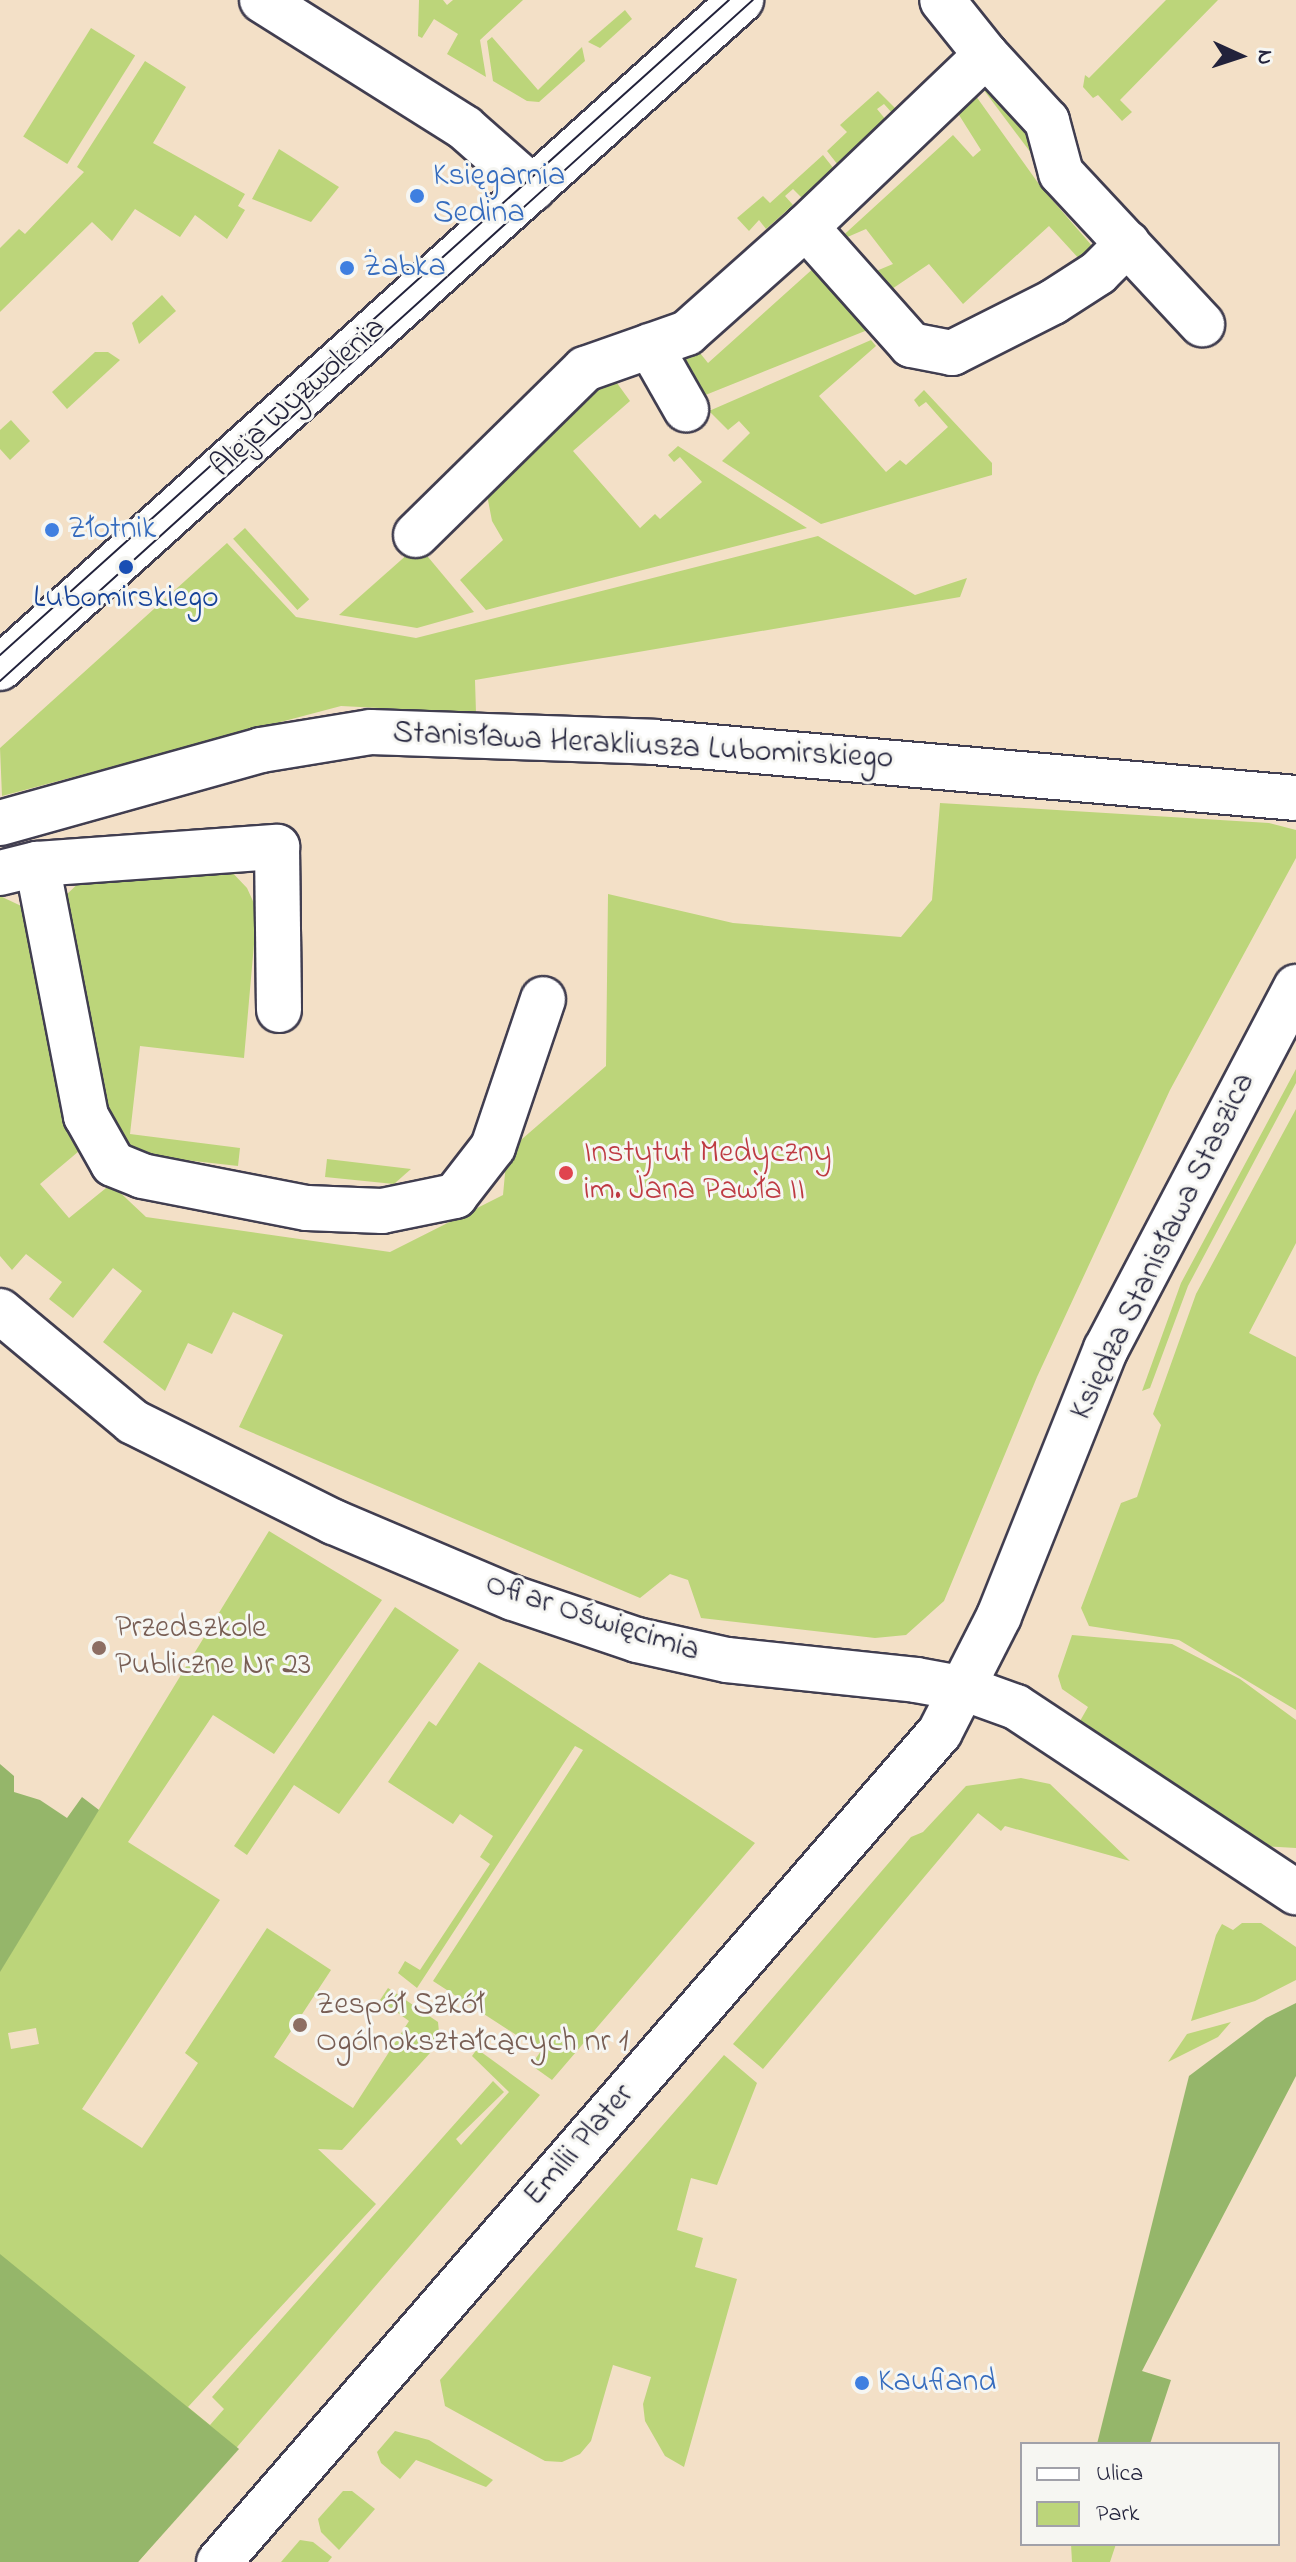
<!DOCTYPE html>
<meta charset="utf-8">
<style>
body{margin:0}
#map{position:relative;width:1296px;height:2562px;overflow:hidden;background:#f3e0c7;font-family:"Indie Flower",sans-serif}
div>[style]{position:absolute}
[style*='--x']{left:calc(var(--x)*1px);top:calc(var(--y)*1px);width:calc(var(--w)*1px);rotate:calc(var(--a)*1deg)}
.green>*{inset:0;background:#bcd57a;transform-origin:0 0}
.forest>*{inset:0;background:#95b66a}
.roads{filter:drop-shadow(2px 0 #413e50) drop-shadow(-2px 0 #413e50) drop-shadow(0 2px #413e50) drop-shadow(0 -2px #413e50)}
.minor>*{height:44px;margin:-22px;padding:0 22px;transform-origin:22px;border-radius:22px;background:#fff}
.tram>*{height:2px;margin:-1px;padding:0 1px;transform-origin:1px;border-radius:1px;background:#22223b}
.dots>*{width:22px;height:22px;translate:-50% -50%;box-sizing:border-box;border:4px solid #f6f6f2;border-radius:50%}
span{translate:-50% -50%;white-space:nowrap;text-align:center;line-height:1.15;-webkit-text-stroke:6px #f6f6f2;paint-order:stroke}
.shop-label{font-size:32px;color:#366cbe}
.left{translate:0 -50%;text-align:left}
.street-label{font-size:32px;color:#22223b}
.transit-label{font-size:32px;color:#164399}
.health-label{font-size:32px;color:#be3a42}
.education-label{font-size:32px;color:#785e54}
.legend{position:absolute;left:1020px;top:2442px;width:260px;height:104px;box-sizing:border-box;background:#f6f6f2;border:2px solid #a1a1a9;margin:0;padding:10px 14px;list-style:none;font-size:24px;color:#22223b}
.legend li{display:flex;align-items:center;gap:16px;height:40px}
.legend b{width:40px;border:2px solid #a1a1a9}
.north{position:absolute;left:1200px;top:16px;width:80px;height:80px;-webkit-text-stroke:6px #f6f6f2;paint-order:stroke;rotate:93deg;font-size:22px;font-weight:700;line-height:32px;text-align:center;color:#22223b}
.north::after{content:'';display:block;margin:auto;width:28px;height:36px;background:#22223b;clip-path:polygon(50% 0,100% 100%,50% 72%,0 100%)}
</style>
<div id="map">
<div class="green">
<i style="clip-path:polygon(419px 0,443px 0,447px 5px,453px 0,523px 0,480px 40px,486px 77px,447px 54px,458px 34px,434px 19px,422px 38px,418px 36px)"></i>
<i style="clip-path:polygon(1166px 0,1218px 0,1120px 100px,1132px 112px,1122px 121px,1098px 95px,1093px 98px,1083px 87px,1085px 75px,1089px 78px)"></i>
<i style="clip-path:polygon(625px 10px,632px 19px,600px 48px,588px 42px)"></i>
<i style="left:91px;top:28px;width:52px;height:128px;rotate:32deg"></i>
<i style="clip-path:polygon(492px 37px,538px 90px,582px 47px,585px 61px,539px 102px,527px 101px,493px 81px,487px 41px)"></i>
<i style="clip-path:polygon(145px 61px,186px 87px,153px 143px,245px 194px,238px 206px,245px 210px,227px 239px,195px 215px,180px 237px,135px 209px,112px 241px,92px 222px,0 312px,0 248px,19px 229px,25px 234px,84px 172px,77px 167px)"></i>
<i style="clip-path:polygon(987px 83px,1037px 132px,1046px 173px,980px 85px)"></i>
<i style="clip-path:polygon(878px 91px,898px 111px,893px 114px,884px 104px,877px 109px,886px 120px,838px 165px,827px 151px,847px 132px,840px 125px)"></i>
<i style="clip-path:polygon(973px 92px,1041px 187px,1106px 262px,1092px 273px,1049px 226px,963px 304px,929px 264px,886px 293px,869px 274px,893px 264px,866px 229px,836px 242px,953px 135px,973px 157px,981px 150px,954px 107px)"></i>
<i style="clip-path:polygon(279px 149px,339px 187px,311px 222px,252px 199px)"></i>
<i style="clip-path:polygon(823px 155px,834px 169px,802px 198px,793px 189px,785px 196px,793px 205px,766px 229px,759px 220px,749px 231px,737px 218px,763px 196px,770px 203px)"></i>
<i style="clip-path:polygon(816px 266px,885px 323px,698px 398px,690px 391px,679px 349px,696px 348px,708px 363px)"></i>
<i style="clip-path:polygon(162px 295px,176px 311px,139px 344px,132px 323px)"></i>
<i style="clip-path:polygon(871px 340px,876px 346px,819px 396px,886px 472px,900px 460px,906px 465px,948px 427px,926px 402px,919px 407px,914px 400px,924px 390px,992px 463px,992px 475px,821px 524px,722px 461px,750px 433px,739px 421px,728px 430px,709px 411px)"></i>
<i style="clip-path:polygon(95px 352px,108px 352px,120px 360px,67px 409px,52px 392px)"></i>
<i style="clip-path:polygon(609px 372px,630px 401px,573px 451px,640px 528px,655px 514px,660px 519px,702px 482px,680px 457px,674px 462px,668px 455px,678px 446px,807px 528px,486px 610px,460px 580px,503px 540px,492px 521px,487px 495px)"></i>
<i style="clip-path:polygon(11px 420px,30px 441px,10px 460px,0 449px,0 430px)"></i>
<i style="left:245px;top:528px;width:96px;height:16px;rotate:48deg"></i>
<i style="clip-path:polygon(818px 536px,915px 595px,967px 578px,960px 597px,475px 680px,476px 713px,341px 706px,2px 796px,0 748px,227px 543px,296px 617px,416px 638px)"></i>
<i style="clip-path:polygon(418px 545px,474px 612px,417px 628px,339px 615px)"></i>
<i style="clip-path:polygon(940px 803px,1269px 823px,1296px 830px,1296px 858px,1170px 1090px,1037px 1377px,944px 1601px,906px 1635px,875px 1638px,701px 1618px,688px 1580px,670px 1574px,640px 1598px,239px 1427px,283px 1335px,233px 1312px,212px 1354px,188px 1343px,165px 1391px,103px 1342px,142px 1291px,113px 1268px,73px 1318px,49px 1299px,62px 1282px,26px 1254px,12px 1270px,0 1256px,0 896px,34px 912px,85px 1146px,40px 1184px,69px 1218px,111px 1184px,146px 1217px,390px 1252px,503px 1195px,507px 1152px,606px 1066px,608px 894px,733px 923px,901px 937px,932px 900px)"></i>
<i style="clip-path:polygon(228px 868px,247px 888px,257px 910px,244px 1058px,140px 1046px,130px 1134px,240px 1148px,238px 1166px,132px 1154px,114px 1145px,64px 897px,86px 876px)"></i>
<i style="clip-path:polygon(1296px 1069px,1296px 1083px,1188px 1286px,1150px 1388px,1142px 1391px,1181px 1283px)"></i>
<i style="clip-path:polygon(1296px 1109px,1296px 1243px,1249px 1333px,1296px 1357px,1296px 1710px,1179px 1640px,1089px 1626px,1081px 1608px,1121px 1503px,1137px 1497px,1161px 1425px,1153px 1414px,1196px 1294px)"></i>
<i style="clip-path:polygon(327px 1159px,411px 1169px,394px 1184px,325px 1177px)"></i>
<i style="clip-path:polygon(evenodd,269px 1531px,382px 1600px,274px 1754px,213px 1715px,128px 1842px,220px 1900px,82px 2109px,142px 2148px,198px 2063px,185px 2053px,267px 1928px,331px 1970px,274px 2057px,353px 2108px,409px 2021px,380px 2000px,388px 1988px,438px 2022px,440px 2042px,342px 2150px,318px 2149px,376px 2204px,188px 2407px,210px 2425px,224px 2409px,212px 2397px,459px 2119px,493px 2081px,504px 2092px,456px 2139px,461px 2145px,509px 2092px,472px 2056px,477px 2049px,540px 2095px,138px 2562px,0 2562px,0 1971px,269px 1531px,36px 2028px,39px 2044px,11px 2049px,8px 2033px,36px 2028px)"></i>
<i style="clip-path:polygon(395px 1607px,459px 1650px,339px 1814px,294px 1785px,247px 1855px,234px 1846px)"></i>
<i style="clip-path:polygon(1072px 1635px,1172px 1644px,1240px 1679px,1296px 1720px,1296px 1848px,1264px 1846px,1080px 1721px,1088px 1707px,1062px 1689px,1058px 1676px)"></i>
<i style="clip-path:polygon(479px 1662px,755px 1843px,552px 2080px,531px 2065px,541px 2051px,433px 1981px,583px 1750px,575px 1746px,417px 1988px,398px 1973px,405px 1961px,420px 1970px,490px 1864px,480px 1857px,493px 1836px,460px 1814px,453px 1824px,388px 1782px,429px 1721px,436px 1726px)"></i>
<i style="clip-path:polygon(1021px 1778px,1050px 1784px,1130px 1861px,1005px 1826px,1001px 1831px,978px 1813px,763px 2069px,733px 2044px,911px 1837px,923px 1832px,966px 1786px)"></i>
<i style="clip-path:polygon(1242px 1923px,1261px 1923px,1296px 1947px,1296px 1980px,1255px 2001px,1191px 2021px,1216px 1935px,1222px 1924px,1233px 1930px)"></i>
<i style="clip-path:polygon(1231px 2022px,1218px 2037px,1168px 2062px,1187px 2034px)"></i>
<i style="clip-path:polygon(724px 2055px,757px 2083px,717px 2185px,691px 2178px,677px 2230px,703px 2238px,695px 2267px,737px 2279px,684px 2467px,665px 2456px,645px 2421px,643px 2404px,651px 2377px,613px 2365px,591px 2441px,580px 2454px,562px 2462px,545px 2461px,445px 2406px,440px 2380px)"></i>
<i style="clip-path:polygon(395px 2431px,429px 2440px,493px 2480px,486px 2487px,416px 2460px,400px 2479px,381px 2463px,377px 2452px)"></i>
<i style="clip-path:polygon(343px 2491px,352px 2491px,375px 2509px,339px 2550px,321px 2532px,318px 2519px)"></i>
<i style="clip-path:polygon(300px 2540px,313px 2542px,332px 2557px,328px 2562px,281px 2562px)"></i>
<i style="clip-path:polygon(1071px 2544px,1116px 2544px,1110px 2562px,1072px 2562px)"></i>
</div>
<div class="forest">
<i style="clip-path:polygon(0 1764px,14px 1776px,14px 1792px,40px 1800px,67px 1818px,82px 1797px,99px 1810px,0 1972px)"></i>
<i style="clip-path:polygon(1296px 2003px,1296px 2076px,1142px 2371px,1171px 2380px,1150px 2444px,1097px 2444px,1189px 2076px,1266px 2018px)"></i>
<i style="clip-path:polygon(0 2254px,239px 2449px,138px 2562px,0 2562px)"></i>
</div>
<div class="roads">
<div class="minor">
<i style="--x:262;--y:0;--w:240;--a:32.2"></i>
<i style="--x:465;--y:128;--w:91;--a:41.4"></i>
<i style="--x:986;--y:55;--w:90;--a:47.3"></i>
<i style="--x:1047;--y:121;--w:54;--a:74.9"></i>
<i style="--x:1061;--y:173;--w:207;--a:47"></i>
<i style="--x:806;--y:227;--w:158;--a:48.3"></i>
<i style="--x:911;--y:345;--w:42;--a:11"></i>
<i style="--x:952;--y:353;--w:113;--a:-26.8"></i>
<i style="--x:1053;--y:302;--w:54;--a:-32.8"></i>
<i style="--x:1098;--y:273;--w:42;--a:-45"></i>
<i style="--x:650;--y:346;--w:73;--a:60.3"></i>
<i style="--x:416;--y:535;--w:237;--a:-44.5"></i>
<i style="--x:585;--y:369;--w:108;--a:-19.4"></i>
<i style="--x:687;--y:333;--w:159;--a:-41.7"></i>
<i style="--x:806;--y:227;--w:249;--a:-43.7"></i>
<i style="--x:986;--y:55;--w:70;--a:-128.7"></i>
<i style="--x:0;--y:668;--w:998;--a:-42.03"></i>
<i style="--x:0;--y:823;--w:271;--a:-15.6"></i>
<i style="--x:261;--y:750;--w:111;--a:-9.3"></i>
<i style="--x:371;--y:732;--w:282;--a:2"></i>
<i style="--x:653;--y:742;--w:645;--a:4.98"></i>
<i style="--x:37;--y:864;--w:241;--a:-4.1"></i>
<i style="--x:277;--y:847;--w:163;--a:89.3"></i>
<i style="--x:0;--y:873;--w:38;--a:-14"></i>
<i style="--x:37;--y:864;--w:257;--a:79"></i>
<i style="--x:86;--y:1116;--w:55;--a:60.6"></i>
<i style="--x:113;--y:1164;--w:31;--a:22"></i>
<i style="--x:142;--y:1176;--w:168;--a:11"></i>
<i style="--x:307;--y:1208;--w:75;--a:2.3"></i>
<i style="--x:382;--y:1211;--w:75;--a:-11.6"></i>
<i style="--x:455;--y:1196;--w:62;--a:-52.2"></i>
<i style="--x:493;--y:1147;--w:156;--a:-71.3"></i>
<i style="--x:0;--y:1311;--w:173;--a:39.8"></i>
<i style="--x:133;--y:1422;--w:225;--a:26.5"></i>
<i style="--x:334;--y:1522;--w:194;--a:23"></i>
<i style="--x:513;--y:1598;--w:131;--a:18.7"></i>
<i style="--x:637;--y:1640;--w:92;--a:12.5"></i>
<i style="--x:727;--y:1660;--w:190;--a:6"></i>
<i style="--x:916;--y:1680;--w:51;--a:10.2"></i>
<i style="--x:966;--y:1689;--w:53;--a:19.8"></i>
<i style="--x:1016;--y:1707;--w:336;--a:33.5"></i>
<i style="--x:219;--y:2562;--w:1099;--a:-49.02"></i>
<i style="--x:940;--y:1732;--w:130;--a:-63"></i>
<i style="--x:999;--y:1616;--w:288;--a:-68.2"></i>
<i style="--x:1106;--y:1349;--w:409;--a:-62.3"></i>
</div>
</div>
<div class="tram">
<i style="--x:0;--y:655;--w:980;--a:-41.94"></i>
<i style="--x:0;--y:681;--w:1015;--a:-42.13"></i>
</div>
<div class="dots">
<i style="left:417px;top:196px;background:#3f7fe0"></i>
<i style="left:347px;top:268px;background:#3f7fe0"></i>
<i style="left:52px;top:530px;background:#3f7fe0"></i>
<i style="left:126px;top:567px;background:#1a4fb4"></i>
<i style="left:566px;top:1173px;background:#e0444e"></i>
<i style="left:99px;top:1648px;background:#8d6e63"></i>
<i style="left:300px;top:2025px;background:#8d6e63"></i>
<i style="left:862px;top:2383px;background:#3f7fe0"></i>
</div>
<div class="shop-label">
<span class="left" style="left:433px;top:196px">Księgarnia<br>Sedina</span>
<span class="left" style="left:363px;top:268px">Żabka</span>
<span class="left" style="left:68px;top:530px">Złotnik</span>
<span class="left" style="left:878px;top:2383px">Kaufland</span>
</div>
<div class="street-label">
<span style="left:299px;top:398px;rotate:-42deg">Aleja Wyzwolenia</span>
<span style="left:643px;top:747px;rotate:3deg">Stanisława Herakliusza Lubomirskiego</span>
<span style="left:1164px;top:1247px;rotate:-64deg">Księdza Stanisława Staszica</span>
<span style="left:592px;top:1619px;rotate:18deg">Ofiar Oświęcimia</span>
<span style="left:580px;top:2146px;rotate:-49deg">Emilii Plater</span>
</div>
<div class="transit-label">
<span style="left:126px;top:599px">Lubomirskiego</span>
</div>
<div class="health-label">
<span class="left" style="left:584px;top:1173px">Instytut Medyczny<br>im. Jana Pawła II</span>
</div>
<div class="education-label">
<span class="left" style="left:115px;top:1648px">Przedszkole<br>Publiczne Nr 23</span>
<span class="left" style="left:316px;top:2025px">Zespół Szkół<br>Ogólnokształcących nr 1</span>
</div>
<ul class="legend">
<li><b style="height:10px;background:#fff"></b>Ulica</li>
<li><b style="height:22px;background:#bcd57a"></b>Park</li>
</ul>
<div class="north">N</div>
</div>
